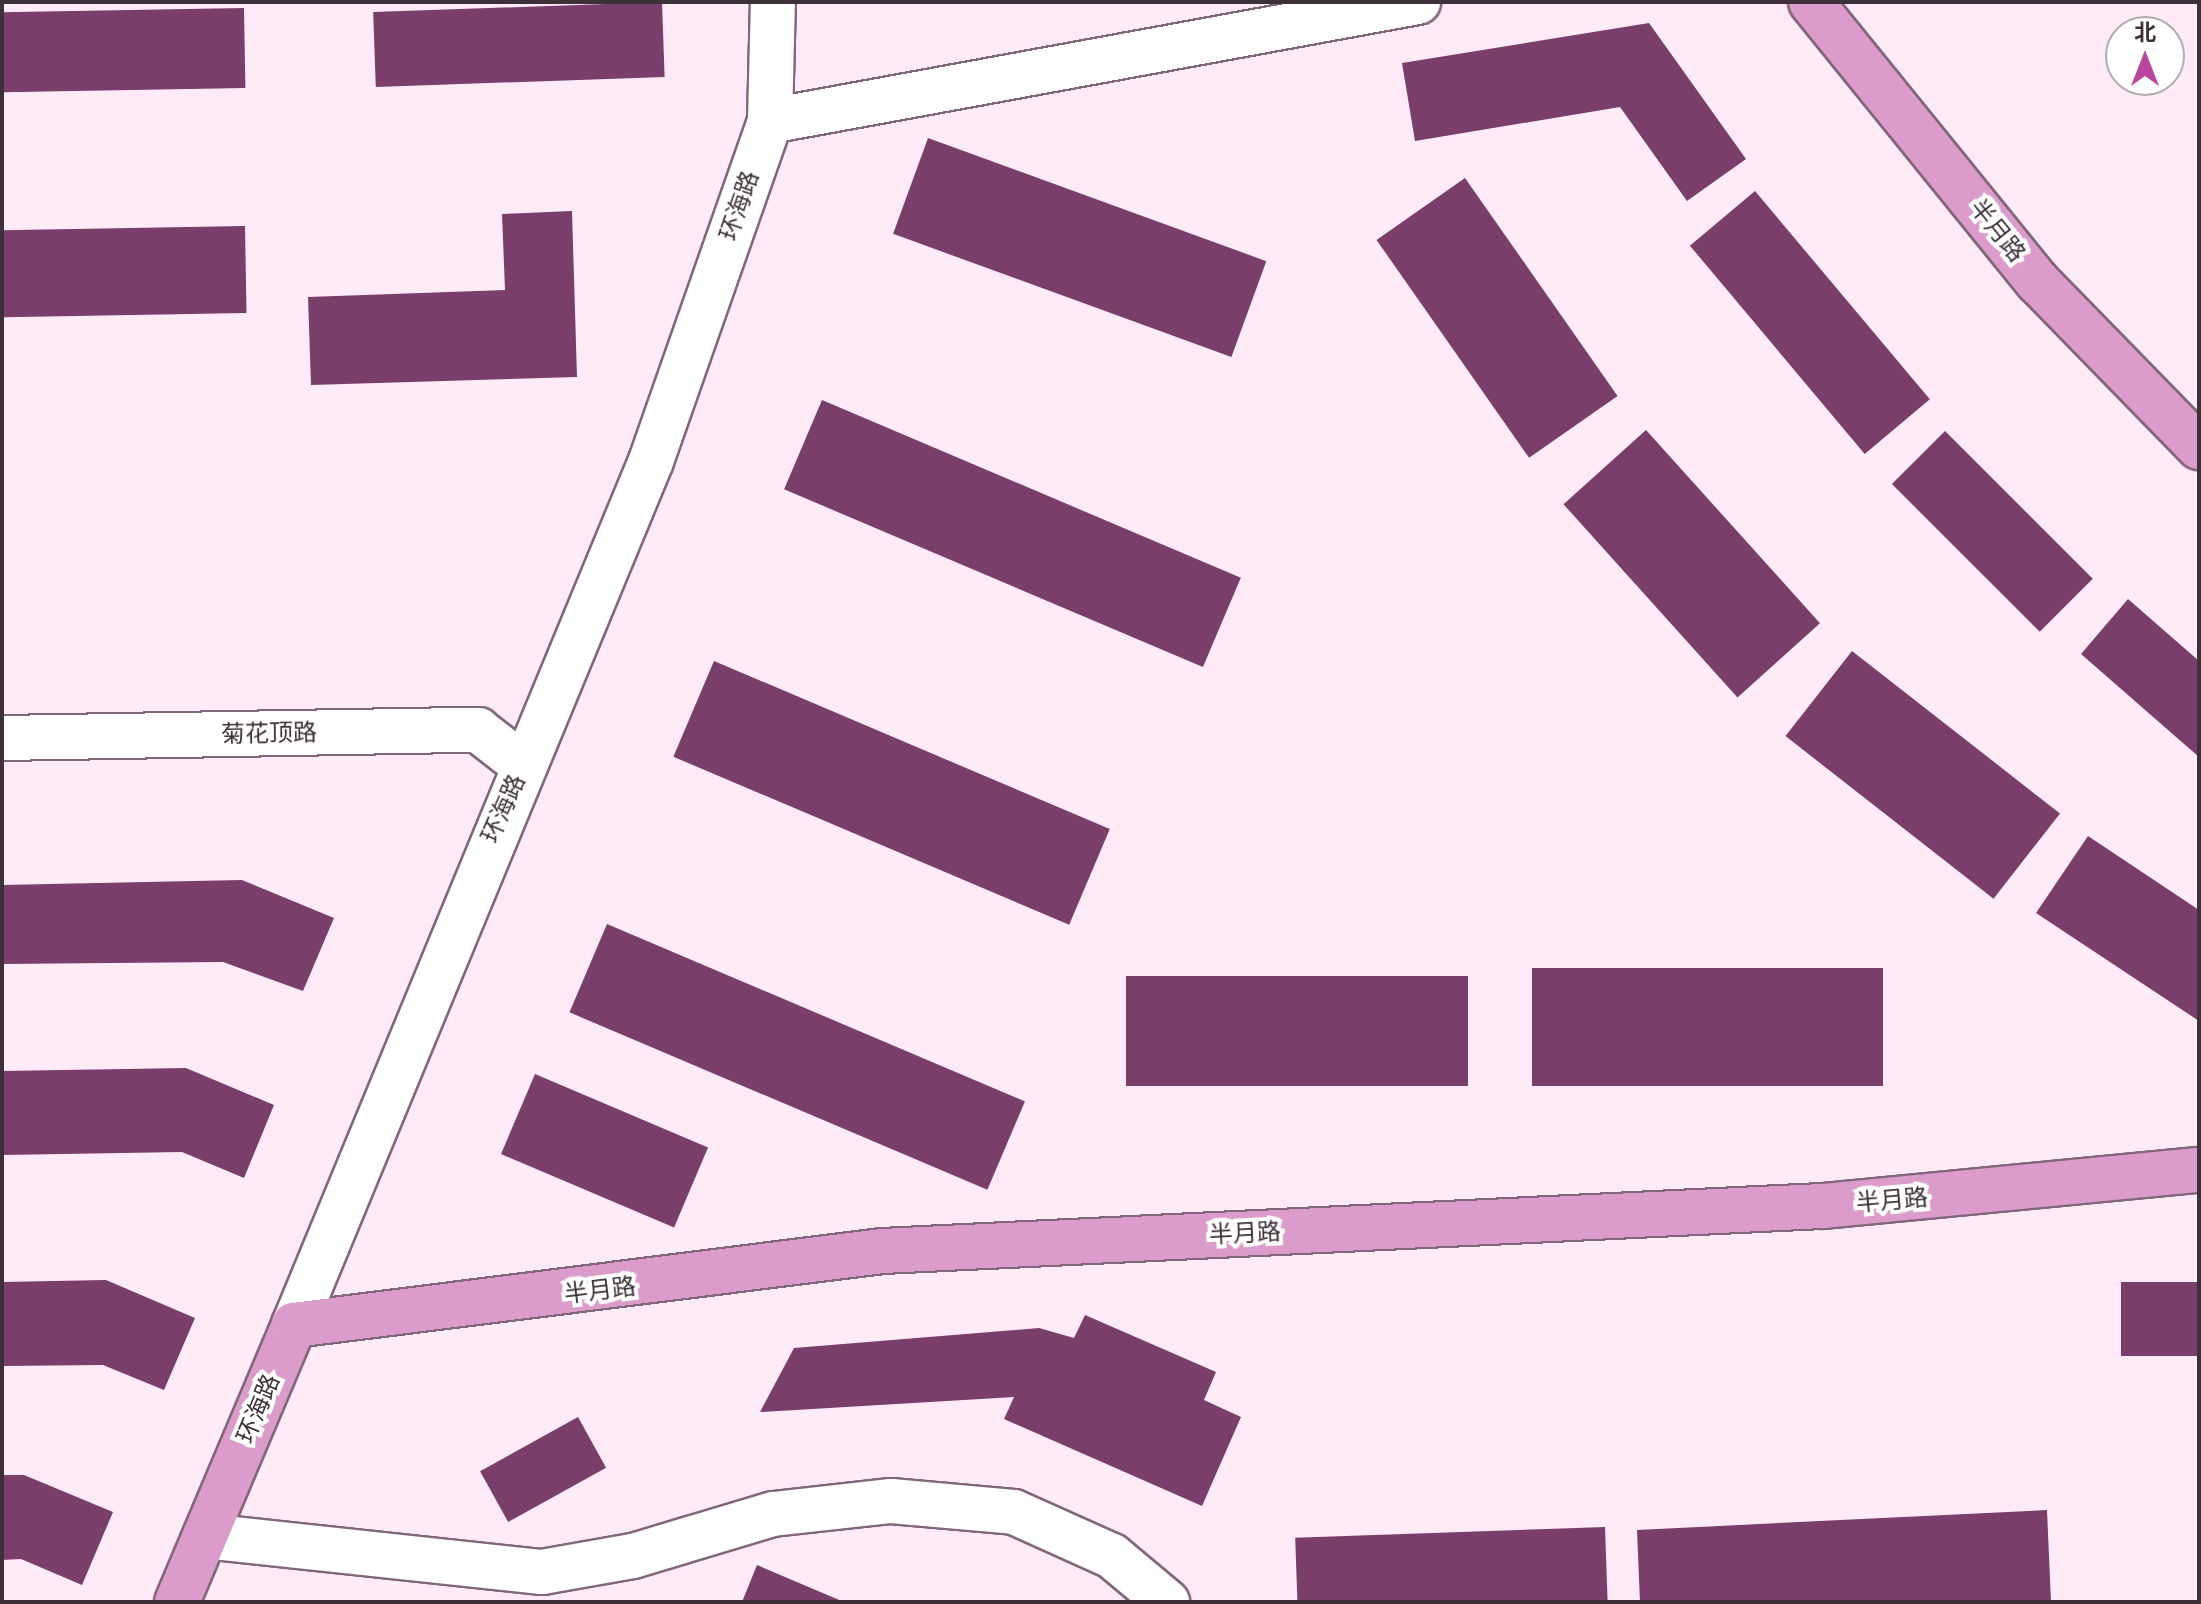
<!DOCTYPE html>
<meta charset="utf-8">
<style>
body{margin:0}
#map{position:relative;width:2201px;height:1604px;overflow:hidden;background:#ffebf8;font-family:"Sofia Sans Condensed","Noto Sans SC",sans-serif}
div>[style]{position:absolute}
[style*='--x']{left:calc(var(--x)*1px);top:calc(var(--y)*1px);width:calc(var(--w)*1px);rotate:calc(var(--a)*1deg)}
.building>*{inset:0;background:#793e6a;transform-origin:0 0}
.roads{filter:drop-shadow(2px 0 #826679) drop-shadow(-2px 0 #826679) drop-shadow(0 2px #826679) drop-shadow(0 -2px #826679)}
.minor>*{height:44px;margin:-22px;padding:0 22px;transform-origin:22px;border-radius:22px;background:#fff}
.major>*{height:44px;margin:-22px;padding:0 22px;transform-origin:22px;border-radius:22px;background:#db9ccb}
span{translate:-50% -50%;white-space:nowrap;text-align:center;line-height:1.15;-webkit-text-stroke:8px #fff;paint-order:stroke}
.street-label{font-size:24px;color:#3d3039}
.frame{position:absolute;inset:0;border:4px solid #3d3039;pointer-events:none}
.north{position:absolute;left:2105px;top:16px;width:80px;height:80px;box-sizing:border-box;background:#fff;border:2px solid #b1acb0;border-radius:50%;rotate:0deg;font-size:22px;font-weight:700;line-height:32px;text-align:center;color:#3d3039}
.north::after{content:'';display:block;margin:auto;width:28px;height:36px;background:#b9459e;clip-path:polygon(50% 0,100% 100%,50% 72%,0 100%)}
</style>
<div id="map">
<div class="building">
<i style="left:662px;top:2px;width:75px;height:289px;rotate:88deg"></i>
<i style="left:244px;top:8px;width:80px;height:242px;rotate:89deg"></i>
<i style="clip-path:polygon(1649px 23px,1746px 159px,1687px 201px,1620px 107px,1415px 141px,1402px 63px)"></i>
<i style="left:928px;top:138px;width:360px;height:102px;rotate:20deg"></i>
<i style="left:1465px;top:178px;width:266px;height:108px;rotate:55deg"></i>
<i style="left:1755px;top:191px;width:272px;height:85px;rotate:50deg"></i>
<i style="clip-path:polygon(572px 211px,577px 377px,311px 385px,308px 297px,505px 290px,502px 214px)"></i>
<i style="left:245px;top:226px;width:87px;height:243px;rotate:89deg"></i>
<i style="left:822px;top:400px;width:455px;height:97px;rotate:23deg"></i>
<i style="left:1646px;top:430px;width:260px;height:111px;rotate:48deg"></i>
<i style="left:1945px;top:431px;width:209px;height:75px;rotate:45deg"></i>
<i style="clip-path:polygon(2128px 599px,2199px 661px,2199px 757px,2081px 654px)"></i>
<i style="left:1852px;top:651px;width:264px;height:108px;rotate:38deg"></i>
<i style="left:714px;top:661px;width:430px;height:104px;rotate:23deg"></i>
<i style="clip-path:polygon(2088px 836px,2199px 910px,2199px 1021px,2036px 913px)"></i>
<i style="clip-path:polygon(242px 880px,334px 918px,303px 991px,223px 962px,2px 964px,2px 885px)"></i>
<i style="left:607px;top:924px;width:454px;height:96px;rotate:23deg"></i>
<i style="left:1883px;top:968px;width:118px;height:351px;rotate:90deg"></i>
<i style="left:1126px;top:976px;width:342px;height:110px"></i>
<i style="clip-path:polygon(186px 1068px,274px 1105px,244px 1178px,182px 1152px,2px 1155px,2px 1071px)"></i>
<i style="left:535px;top:1074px;width:188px;height:87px;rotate:23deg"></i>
<i style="clip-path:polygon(106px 1280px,195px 1318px,164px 1390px,103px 1365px,2px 1366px,2px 1282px)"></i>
<i style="left:2199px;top:1282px;width:74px;height:78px;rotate:90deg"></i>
<i style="clip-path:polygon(1085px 1315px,1216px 1372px,1204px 1400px,1241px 1417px,1202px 1506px,1004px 1419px,1014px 1397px,760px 1412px,794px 1348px,1039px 1328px,1074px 1338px)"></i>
<i style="left:578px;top:1417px;width:58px;height:112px;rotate:61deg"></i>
<i style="clip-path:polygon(2px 1475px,24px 1475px,113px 1512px,82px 1585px,21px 1559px,2px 1560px)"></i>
<i style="clip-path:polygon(2047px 1510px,2051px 1602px,1640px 1602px,1637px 1530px)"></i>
<i style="left:1605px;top:1527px;width:75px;height:310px;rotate:88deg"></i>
<i style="clip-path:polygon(757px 1565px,844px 1602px,742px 1602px)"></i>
</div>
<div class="roads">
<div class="minor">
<i style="--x:770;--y:121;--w:659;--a:-10.41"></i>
<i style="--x:2;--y:738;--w:476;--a:-1"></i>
<i style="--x:478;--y:730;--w:57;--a:37.9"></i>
<i style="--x:294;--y:1325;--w:935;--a:-67.55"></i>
<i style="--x:651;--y:461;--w:360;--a:-70.7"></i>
<i style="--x:770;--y:121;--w:119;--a:-88.6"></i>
<i style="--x:205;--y:1536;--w:339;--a:6.1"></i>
<i style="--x:542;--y:1572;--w:92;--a:-10"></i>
<i style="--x:633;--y:1556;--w:146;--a:-16.7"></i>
<i style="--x:773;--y:1514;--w:119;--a:-6.3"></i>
<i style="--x:891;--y:1501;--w:123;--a:5.1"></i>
<i style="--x:1014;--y:1512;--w:107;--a:24.2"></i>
<i style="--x:1112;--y:1556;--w:72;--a:39.9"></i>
</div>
<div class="major">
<i style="--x:1811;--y:2;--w:360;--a:51"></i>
<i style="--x:2038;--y:282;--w:231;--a:45.7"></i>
<i style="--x:177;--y:1602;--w:301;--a:-67.1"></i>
<i style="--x:294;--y:1325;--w:593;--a:-7.17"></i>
<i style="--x:882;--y:1251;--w:942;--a:-2.74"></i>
<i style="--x:1823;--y:1206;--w:378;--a:-5.5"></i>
</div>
</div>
<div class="street-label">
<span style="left:740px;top:206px;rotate:-71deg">环海路</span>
<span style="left:1997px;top:231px;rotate:51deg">半月路</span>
<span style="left:269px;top:734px;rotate:-1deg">菊花顶路</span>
<span style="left:504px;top:809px;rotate:-66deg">环海路</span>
<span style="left:1892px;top:1201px;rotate:-5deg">半月路</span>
<span style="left:1245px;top:1234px;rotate:-3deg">半月路</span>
<span style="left:600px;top:1291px;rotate:-7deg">半月路</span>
<span style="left:259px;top:1409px;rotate:-67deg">环海路</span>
</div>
<div class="frame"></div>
<div class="north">北</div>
</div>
